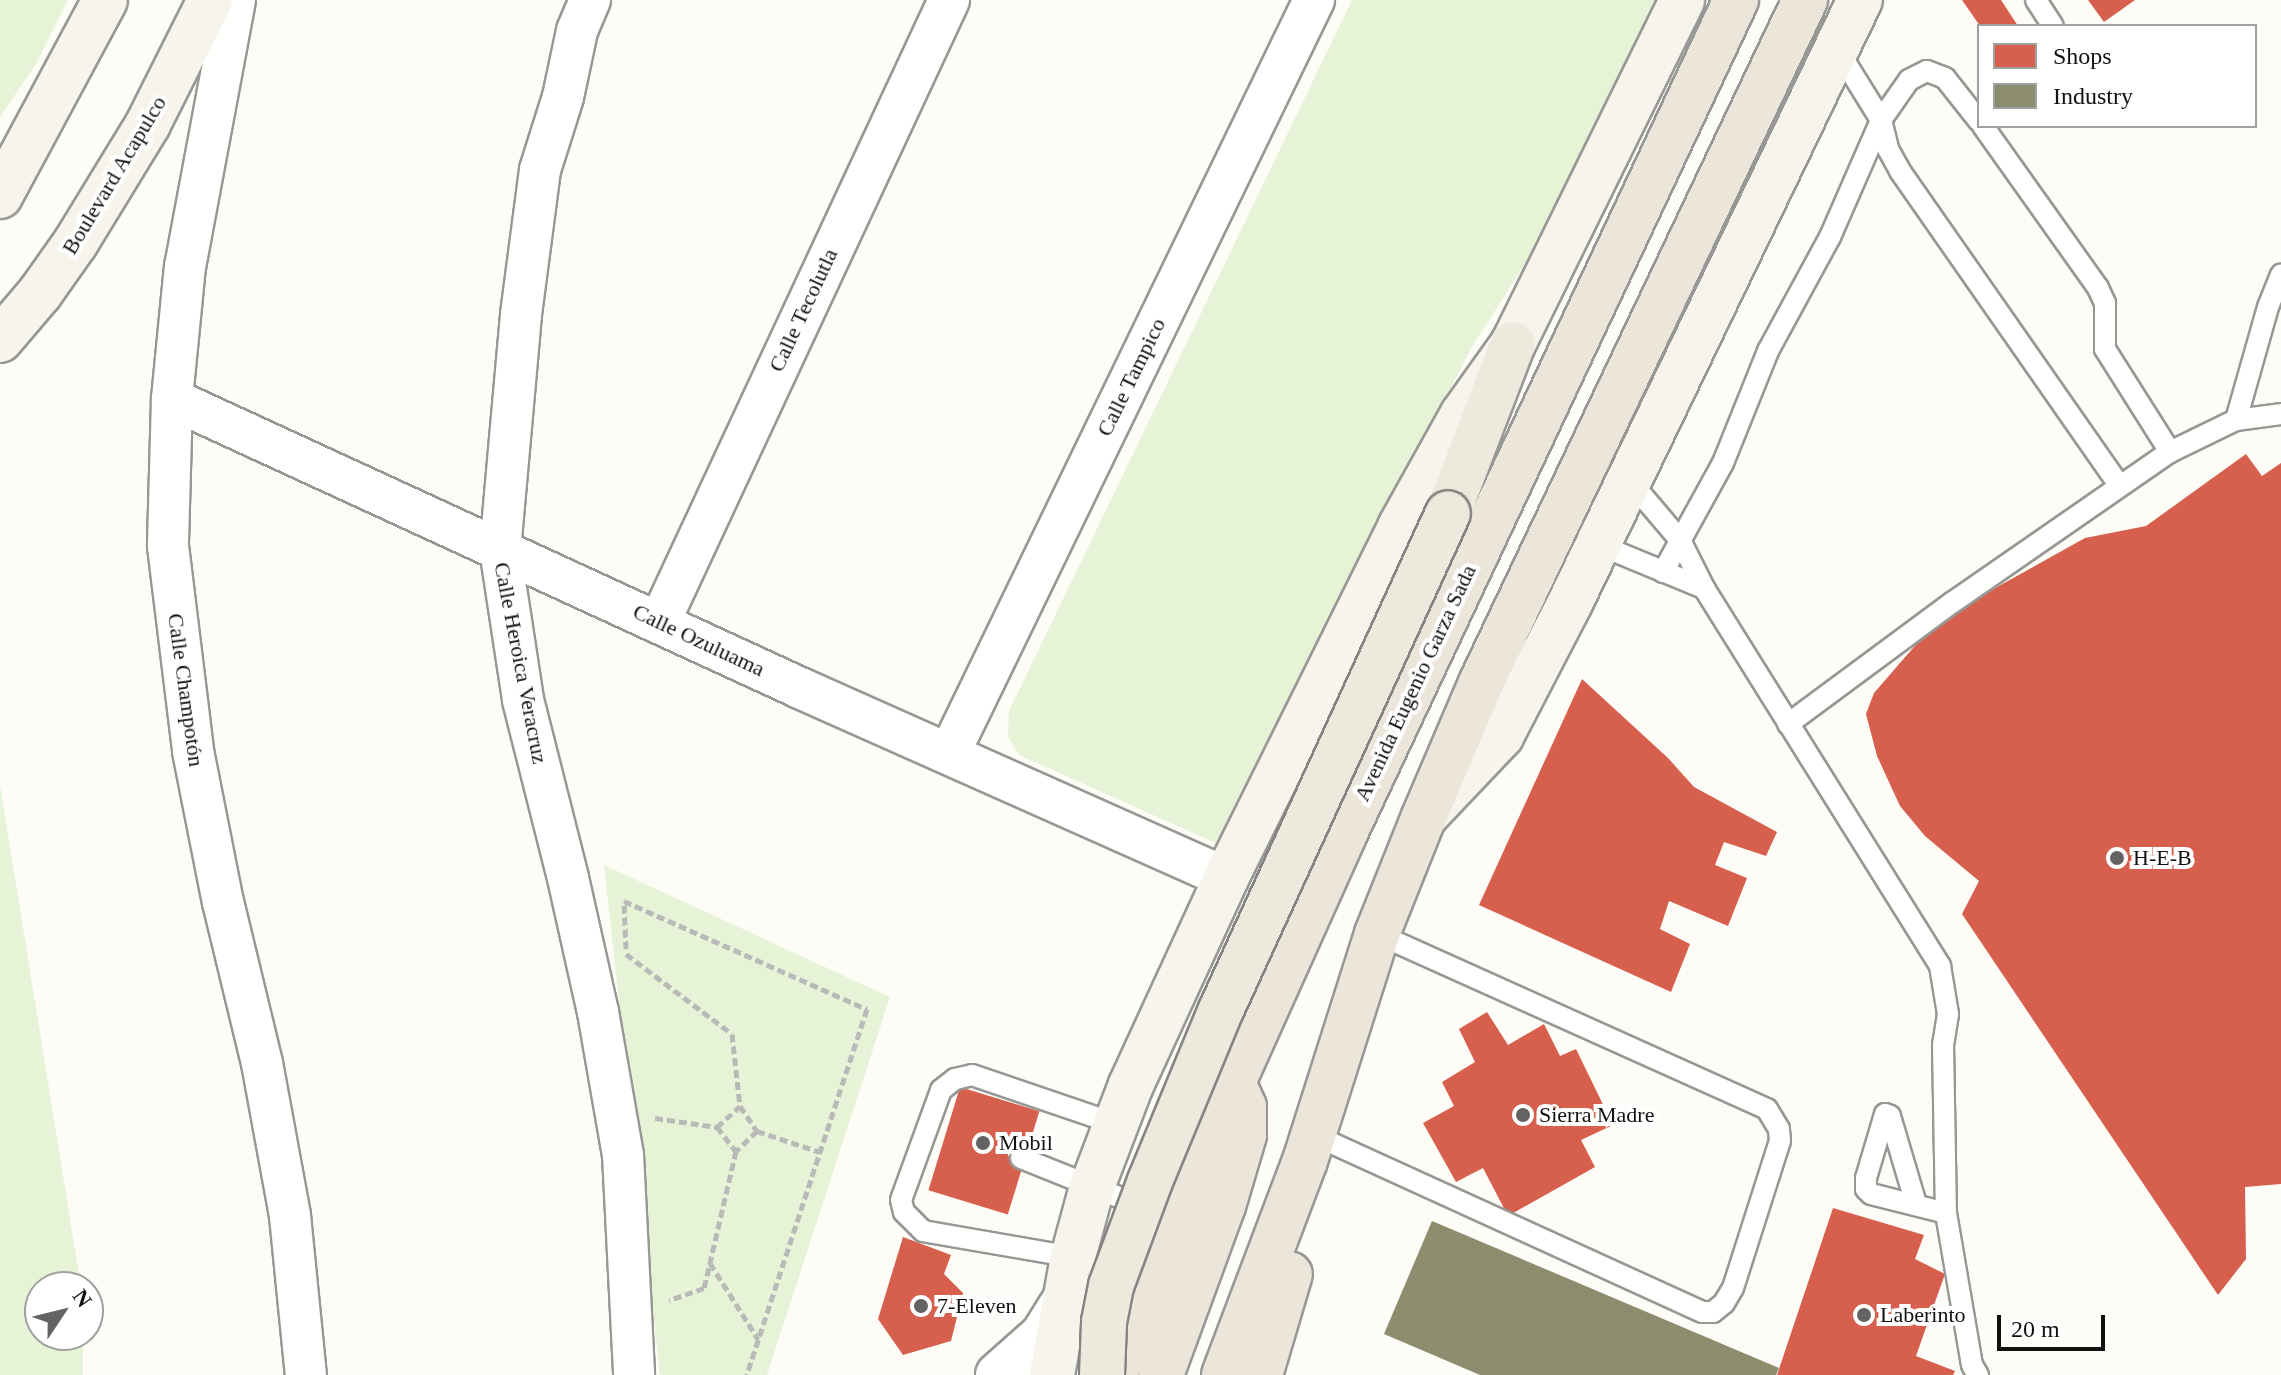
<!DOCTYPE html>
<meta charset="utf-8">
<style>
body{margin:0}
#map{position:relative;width:2281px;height:1375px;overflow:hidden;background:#fdfcf7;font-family:"Times New Roman",serif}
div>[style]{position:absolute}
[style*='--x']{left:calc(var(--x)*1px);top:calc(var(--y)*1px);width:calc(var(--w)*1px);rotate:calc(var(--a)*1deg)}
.green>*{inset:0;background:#e7f3d7}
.shops>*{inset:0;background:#d6604d;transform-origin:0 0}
.industry>*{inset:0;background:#8c8c6e}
.path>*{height:5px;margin-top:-2.5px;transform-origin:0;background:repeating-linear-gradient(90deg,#b9b9b8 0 8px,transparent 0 12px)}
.roads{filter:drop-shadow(2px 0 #979795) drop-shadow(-2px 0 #979795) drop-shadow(0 2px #979795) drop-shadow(0 -2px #979795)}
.service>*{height:20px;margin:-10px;padding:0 10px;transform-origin:10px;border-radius:10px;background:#fffffe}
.minor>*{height:40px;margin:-20px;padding:0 20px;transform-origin:20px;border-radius:20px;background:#fffffe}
.tertiary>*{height:44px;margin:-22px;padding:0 22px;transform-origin:22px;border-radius:22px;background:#fffffe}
.secondary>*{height:44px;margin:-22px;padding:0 22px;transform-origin:22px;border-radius:22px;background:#f6f4eb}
.primary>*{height:44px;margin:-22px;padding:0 22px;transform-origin:22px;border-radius:22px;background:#ede9dc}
.trunk>*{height:44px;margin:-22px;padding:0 22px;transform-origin:22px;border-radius:22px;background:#ece5da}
.bridges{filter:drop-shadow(2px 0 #858482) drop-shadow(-2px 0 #858482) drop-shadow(0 2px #858482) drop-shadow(0 -2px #858482)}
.primary-bridge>*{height:44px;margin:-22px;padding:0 22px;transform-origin:22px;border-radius:22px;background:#ede9dc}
.dots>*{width:22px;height:22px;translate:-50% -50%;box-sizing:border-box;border:4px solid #fff;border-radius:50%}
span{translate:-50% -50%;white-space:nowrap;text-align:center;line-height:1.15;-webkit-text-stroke:8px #fff;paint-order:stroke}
.street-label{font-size:22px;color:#111}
.poi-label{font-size:22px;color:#111}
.left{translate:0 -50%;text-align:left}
.legend{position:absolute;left:1977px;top:24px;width:280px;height:104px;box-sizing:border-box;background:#fff;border:2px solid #a0a0a0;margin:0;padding:10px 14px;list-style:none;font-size:24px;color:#111}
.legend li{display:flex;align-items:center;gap:16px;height:40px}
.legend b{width:40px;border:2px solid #a0a0a0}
.north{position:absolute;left:24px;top:1271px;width:80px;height:80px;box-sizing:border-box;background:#fff;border:2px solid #a0a0a0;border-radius:50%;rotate:55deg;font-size:22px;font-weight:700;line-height:32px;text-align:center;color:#111}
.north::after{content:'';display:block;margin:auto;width:28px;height:36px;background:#646362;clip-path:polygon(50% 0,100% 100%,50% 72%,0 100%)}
.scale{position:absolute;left:1997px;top:1315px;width:108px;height:36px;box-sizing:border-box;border:4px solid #111;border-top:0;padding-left:10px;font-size:24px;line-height:28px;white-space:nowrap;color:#111;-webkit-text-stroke:6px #fff;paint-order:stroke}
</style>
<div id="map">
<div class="green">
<i style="clip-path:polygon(0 0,68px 0,36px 64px,0 117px)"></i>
<i style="clip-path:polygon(1352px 0,1673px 0,1619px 117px,1470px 350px,1220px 845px,1019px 755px,1008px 737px,1009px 711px)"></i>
<i style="clip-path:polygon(0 785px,81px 1287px,40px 1287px,40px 1335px,83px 1335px,83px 1375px,0 1375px)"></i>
<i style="clip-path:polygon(604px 865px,890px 997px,767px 1375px,660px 1375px)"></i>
</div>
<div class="shops">
<i style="clip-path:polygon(1962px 0,2001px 0,2018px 26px,1980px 26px)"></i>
<i style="clip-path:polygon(2088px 0,2135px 0,2104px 22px)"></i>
<i style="clip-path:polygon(2246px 454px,2262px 476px,2281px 463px,2281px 1184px,2245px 1187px,2246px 1259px,2218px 1295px,1962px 914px,1979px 881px,1925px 836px,1900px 806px,1877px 756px,1866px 714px,1874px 693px,1926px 633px,1970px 602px,2085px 538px,2146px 526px)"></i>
<i style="clip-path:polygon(1582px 679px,1668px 758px,1694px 787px,1777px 832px,1766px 856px,1724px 842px,1715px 865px,1747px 878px,1728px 926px,1669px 901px,1660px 929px,1690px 944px,1671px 992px,1479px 905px)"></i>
<i style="clip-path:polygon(1487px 1012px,1508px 1045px,1544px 1024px,1560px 1056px,1576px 1049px,1613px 1125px,1581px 1140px,1595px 1167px,1508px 1216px,1483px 1168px,1456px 1182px,1423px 1123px,1454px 1106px,1442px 1082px,1475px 1062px,1459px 1029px)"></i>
<i style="left:960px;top:1087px;width:83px;height:108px;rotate:17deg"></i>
<i style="clip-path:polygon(1833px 1208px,1924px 1235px,1915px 1259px,1945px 1274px,1916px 1356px,1955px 1371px,1953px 1375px,1777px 1375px)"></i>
<i style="clip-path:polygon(903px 1237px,951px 1255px,944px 1274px,963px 1293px,951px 1341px,903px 1355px,878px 1319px)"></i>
</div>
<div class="industry">
<i style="clip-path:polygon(1432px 1221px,1779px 1368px,1776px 1375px,1480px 1375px,1384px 1334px)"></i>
</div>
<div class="path">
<i style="--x:626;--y:949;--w:48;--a:-92.4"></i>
<i style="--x:624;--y:901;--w:266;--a:24"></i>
<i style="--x:867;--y:1009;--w:385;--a:108.2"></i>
<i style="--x:626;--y:954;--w:133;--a:37"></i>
<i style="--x:732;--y:1034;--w:72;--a:83.7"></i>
<i style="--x:740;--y:1106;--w:30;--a:56"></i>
<i style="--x:757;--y:1131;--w:29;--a:136"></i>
<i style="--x:736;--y:1151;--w:141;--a:103.1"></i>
<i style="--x:704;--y:1288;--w:37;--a:161"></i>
<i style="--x:655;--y:1118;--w:63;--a:8.3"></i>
<i style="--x:717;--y:1127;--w:31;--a:-42"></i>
<i style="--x:717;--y:1127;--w:31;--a:52"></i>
<i style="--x:757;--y:1131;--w:66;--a:18.4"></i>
<i style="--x:710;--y:1263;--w:90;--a:57.7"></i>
</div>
<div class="roads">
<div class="service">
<i style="--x:2036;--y:0;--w:31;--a:57"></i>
<i style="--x:1837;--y:49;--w:84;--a:58.2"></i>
<i style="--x:1881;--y:120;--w:30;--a:76"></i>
<i style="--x:1888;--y:149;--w:25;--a:61"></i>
<i style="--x:1900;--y:171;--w:384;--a:55.1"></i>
<i style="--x:1983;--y:126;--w:199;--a:54.6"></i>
<i style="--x:2098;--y:288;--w:17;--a:65"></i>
<i style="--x:2105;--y:303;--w:46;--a:90"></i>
<i style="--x:2105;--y:349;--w:122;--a:57.7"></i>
<i style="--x:2236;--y:420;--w:117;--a:-74.2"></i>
<i style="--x:2268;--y:307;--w:35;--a:-68"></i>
<i style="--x:1629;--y:480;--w:79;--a:49.6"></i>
<i style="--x:1680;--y:540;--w:54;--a:63.4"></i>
<i style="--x:1704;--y:588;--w:446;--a:58"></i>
<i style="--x:1940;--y:966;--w:49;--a:80.5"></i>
<i style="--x:1948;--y:1014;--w:30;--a:99"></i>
<i style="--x:1943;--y:1044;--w:169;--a:89"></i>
<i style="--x:1946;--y:1213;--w:154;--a:80.3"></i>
<i style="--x:1972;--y:1365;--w:12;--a:59"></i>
<i style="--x:1597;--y:544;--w:116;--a:22.4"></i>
<i style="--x:1663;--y:572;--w:124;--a:-61.2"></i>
<i style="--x:1723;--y:463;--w:121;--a:-68.1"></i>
<i style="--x:1768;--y:351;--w:130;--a:-61.5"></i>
<i style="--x:1830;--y:237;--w:128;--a:-66.4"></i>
<i style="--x:1881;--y:120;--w:49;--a:-55"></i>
<i style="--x:1909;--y:80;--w:20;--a:-27"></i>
<i style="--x:1927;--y:71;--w:19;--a:21"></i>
<i style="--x:1945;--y:78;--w:55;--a:51.7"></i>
<i style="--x:1788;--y:724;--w:205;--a:-36.5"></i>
<i style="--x:1953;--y:602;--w:264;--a:-34.7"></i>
<i style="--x:2170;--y:452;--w:73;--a:-25.9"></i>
<i style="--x:2236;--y:420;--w:45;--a:-7.6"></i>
<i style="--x:1314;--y:1135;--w:427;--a:24.5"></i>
<i style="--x:1703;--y:1312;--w:10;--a:0"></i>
<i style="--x:1713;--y:1312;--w:14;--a:-39"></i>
<i style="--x:1724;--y:1303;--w:17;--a:-59"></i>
<i style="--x:1733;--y:1288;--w:154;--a:-72.3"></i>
<i style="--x:1780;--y:1141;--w:12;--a:-95"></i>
<i style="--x:1779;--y:1129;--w:23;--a:-121"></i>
<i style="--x:1767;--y:1109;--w:427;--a:-155.8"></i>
<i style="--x:1021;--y:1158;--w:135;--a:21.8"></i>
<i style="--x:1916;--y:1204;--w:92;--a:-106.5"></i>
<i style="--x:1890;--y:1116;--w:5;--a:-158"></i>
<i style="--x:1885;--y:1114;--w:67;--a:106.5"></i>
<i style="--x:1866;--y:1178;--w:11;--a:90"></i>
<i style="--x:1866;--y:1189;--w:7;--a:45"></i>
<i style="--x:1871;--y:1194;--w:77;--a:14.2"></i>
<i style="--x:1073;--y:1257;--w:152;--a:-170.2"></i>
<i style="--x:923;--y:1231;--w:27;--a:-135"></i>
<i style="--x:904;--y:1212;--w:12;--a:-104"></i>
<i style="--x:901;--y:1200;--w:117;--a:-70"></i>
<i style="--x:941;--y:1090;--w:18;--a:-38"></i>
<i style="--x:955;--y:1079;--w:17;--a:-13"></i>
<i style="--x:972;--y:1075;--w:152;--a:18.8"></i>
</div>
<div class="minor">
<i style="--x:235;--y:0;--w:271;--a:100.6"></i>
<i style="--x:185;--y:266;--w:134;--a:95.6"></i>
<i style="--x:172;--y:399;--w:147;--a:91.6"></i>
<i style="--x:168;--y:546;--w:207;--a:83"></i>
<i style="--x:193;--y:751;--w:154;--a:78.8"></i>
<i style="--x:223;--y:902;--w:166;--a:76.4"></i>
<i style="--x:262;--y:1063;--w:156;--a:79.6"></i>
<i style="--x:290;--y:1216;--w:160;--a:84.3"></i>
<i style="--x:590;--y:0;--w:34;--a:113"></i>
<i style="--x:577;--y:31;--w:67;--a:102"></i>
<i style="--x:563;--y:97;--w:77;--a:107.5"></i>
<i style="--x:540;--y:170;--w:146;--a:97.5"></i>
<i style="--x:521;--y:315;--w:235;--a:95.1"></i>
<i style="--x:500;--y:549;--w:153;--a:81.3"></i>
<i style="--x:523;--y:700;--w:184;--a:75.8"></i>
<i style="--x:568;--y:878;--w:137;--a:77.4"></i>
<i style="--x:598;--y:1012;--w:145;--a:80.1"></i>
<i style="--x:623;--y:1155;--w:220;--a:87.1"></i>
<i style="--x:172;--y:399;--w:691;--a:24.71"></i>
<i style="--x:800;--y:688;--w:466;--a:24"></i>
<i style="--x:660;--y:621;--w:685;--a:-65.04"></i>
<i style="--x:949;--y:754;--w:838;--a:-64.17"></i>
</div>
<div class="tertiary">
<i style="--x:998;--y:1375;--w:60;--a:-41.6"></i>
<i style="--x:1043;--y:1335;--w:39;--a:-58"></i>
</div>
<div class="secondary">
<i style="--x:0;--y:196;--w:222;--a:-61.8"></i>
<i style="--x:0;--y:340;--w:62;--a:-49.6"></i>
<i style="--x:40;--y:293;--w:62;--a:-54.8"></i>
<i style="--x:76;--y:242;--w:138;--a:-58.6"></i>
<i style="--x:148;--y:124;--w:139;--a:-63.4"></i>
<i style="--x:1427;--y:814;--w:108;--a:-46.5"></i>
<i style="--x:1501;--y:736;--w:150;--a:-62.6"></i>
<i style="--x:1570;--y:603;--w:669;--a:-64.32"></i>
<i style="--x:1052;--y:1375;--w:120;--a:-79.9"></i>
<i style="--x:1073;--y:1257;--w:73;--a:-74.8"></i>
<i style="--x:1092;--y:1187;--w:109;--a:-69.1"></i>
<i style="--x:1131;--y:1085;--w:228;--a:-65.3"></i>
<i style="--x:1226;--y:878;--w:392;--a:-63.6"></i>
<i style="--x:1400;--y:527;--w:129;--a:-60.9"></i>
<i style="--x:1463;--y:414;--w:86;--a:-54.5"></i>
<i style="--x:1513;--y:344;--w:383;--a:-63.8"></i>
</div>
<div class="primary">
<i style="--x:1448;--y:513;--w:181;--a:-69"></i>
</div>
<div class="trunk">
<i style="--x:1115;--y:1375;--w:167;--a:-70"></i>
<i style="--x:1172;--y:1218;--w:418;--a:-65.8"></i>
<i style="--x:1343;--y:837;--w:925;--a:-64.85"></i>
<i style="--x:1161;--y:1375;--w:180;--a:-69.9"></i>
<i style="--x:1223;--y:1206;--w:74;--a:-73.5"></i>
<i style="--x:1244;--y:1135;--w:28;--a:-90"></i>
<i style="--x:1244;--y:1107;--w:24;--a:-114"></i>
<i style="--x:1224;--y:1375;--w:229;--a:-69.3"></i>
<i style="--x:1305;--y:1161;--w:238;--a:-72.4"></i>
<i style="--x:1377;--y:934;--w:124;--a:-68.2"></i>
<i style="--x:1423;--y:819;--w:150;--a:-66.9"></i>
<i style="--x:1482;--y:681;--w:754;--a:-64.62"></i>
<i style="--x:1260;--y:1375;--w:105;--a:-73.5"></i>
</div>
</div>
<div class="bridges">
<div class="primary-bridge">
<i style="--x:1102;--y:1375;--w:53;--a:-87.8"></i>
<i style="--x:1104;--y:1322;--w:37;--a:-79"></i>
<i style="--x:1111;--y:1286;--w:112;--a:-69.6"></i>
<i style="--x:1150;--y:1181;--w:185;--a:-67.5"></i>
<i style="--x:1221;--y:1010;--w:546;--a:-65.45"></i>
</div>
</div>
<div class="dots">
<i style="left:2117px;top:858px;background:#646362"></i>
<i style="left:1523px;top:1115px;background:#646362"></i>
<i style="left:983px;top:1143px;background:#646362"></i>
<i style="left:921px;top:1306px;background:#646362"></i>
<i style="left:1864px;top:1315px;background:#646362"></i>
</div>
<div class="street-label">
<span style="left:114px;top:175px;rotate:-59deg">Boulevard Acapulco</span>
<span style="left:803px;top:310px;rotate:-65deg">Calle Tecolutla</span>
<span style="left:1131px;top:377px;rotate:-64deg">Calle Tampico</span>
<span style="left:699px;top:640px;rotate:25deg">Calle Ozuluama</span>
<span style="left:521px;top:663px;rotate:79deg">Calle Heroica Veracruz</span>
<span style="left:1415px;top:683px;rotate:-65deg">Avenida Eugenio Garza Sada</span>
<span style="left:186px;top:690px;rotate:82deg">Calle Champotón</span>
</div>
<div class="poi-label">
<span class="left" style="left:2133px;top:858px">H-E-B</span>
<span class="left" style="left:1539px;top:1115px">Sierra Madre</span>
<span class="left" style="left:999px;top:1143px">Mobil</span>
<span class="left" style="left:937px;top:1306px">7-Eleven</span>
<span class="left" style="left:1880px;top:1315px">Laberinto</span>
</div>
<ul class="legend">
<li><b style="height:22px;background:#d6604d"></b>Shops</li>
<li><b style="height:22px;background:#8c8c6e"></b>Industry</li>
</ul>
<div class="north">N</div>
<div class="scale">20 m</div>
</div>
